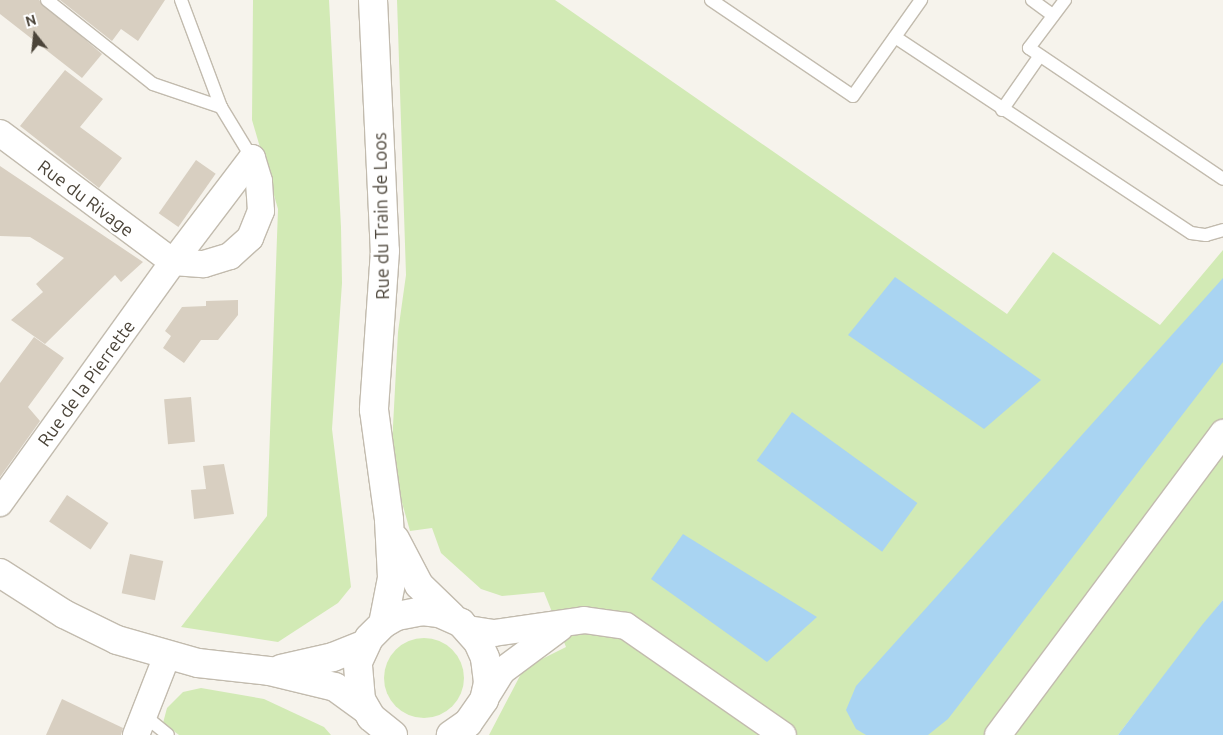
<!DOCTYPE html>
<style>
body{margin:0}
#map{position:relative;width:1223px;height:735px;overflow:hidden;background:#f6f3ec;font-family:Ubuntu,sans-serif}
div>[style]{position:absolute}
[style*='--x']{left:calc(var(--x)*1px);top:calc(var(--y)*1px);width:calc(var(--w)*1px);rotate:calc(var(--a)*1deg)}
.green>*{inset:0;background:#d2eab5}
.round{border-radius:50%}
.water>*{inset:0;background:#a9d4f2;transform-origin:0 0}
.building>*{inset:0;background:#d8cfc1;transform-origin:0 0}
.roads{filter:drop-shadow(1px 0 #c2bbae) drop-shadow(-1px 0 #c2bbae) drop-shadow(0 1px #c2bbae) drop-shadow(0 -1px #c2bbae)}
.service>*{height:12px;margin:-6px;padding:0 6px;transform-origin:6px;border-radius:6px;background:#fff}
.minor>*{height:26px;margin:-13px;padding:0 13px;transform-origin:13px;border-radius:13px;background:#fff}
.tertiary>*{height:28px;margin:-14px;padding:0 14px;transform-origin:14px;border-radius:14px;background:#fff}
span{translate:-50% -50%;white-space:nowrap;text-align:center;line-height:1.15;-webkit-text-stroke:5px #fff;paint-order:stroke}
.street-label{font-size:18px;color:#4b4439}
.north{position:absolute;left:10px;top:10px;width:50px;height:50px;-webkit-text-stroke:4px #fff;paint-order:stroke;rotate:344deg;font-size:14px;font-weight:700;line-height:20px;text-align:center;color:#4b4439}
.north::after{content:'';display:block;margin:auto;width:18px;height:22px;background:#4b4439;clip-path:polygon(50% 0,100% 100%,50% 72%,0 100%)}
</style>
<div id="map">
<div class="green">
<i style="clip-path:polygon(253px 0,329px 0,341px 227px,342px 283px,332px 429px,351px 587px,338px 603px,278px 642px,181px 627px,267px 516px,278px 209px,252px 120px)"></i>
<i style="clip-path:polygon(397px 0,555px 0,1007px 314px,1053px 252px,1160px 325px,1223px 250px,1223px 600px,1118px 735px,489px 735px,524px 668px,566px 647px,544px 592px,502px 596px,481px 589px,441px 553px,432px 528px,410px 531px,401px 499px,392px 445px,398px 332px,406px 275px)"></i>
<i class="round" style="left:384px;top:638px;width:80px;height:80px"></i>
<i style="clip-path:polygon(201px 688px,264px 699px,324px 727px,331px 735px,179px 735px,163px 723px,167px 708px,183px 692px)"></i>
</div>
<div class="water">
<i style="clip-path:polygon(895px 277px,1041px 380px,984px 429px,848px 335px)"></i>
<i style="clip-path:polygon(1223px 278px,1223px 362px,948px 719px,928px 735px,866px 735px,856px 729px,846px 710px,856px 686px)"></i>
<i style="left:792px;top:412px;width:155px;height:60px;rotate:36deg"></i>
<i style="clip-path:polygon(683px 534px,817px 617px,767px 662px,651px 579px)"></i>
<i style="clip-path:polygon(1223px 600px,1223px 735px,1118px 735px,1202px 625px)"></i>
</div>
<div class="building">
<i style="clip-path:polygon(0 0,39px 0,102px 54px,82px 78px,0 14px)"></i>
<i style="clip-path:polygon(60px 0,165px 0,138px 41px,121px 29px,112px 41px)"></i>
<i style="clip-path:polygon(65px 70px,103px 99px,80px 127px,122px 158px,99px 188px,20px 126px)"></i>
<i style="left:196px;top:160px;width:24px;height:65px;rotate:35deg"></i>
<i style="clip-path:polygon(0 166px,143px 262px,121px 282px,115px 275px,45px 344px,11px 320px,43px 292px,36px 284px,64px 258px,30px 237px,0 236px)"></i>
<i style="clip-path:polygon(238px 300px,238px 315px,218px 340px,201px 340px,184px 363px,163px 348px,171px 336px,165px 331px,182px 307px,206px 306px,206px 301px)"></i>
<i style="clip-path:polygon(34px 337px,64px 358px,28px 407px,40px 421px,0 477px,0 383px)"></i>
<i style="left:191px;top:397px;width:45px;height:27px;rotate:85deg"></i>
<i style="clip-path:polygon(224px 464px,234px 514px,194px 519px,191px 490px,206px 489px,203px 466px)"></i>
<i style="left:67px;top:495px;width:50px;height:32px;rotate:34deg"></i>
<i style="left:130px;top:554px;width:34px;height:40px;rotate:12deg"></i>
<i style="clip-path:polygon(62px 699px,123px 728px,121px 735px,46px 735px)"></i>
</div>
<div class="roads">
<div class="service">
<i style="--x:47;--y:0;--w:135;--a:38.4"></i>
<i style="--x:153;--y:84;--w:72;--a:18.7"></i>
<i style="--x:181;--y:0;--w:114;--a:69.5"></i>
<i style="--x:221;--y:107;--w:60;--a:58.7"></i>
<i style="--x:711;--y:0;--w:171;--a:34.1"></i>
<i style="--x:853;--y:96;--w:118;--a:-54.7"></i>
<i style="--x:1032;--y:0;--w:26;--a:36"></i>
<i style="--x:1065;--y:0;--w:60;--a:126.9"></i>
<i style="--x:1029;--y:48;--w:234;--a:34"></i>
<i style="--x:895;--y:37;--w:355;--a:33.5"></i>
<i style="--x:1191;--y:233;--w:15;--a:8"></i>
<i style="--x:1206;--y:235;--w:18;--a:-16"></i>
<i style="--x:1002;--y:110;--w:65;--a:-55.1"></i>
<i style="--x:146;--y:717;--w:28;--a:39"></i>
</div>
<div class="minor">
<i style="--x:0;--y:133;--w:216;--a:36.7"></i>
<i style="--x:173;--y:262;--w:31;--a:4"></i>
<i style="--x:204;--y:264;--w:27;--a:-17"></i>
<i style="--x:230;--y:256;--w:27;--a:-42"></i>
<i style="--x:250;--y:238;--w:29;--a:-68"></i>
<i style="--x:261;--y:211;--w:30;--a:-94"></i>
<i style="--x:259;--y:181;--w:24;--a:-107"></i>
<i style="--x:252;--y:158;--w:131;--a:127.2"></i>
<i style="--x:173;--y:262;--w:297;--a:125.7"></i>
<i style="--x:468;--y:629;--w:26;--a:9"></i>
<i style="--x:494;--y:633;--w:91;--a:-8.2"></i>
<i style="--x:584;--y:620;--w:42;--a:8.1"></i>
<i style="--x:626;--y:626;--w:191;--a:34.8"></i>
<i style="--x:484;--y:700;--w:34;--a:-58"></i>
<i style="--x:502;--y:671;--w:72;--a:-36.6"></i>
<i style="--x:136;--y:735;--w:85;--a:-68.6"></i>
<i style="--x:998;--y:735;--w:377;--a:-53.3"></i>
</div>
<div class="tertiary">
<i style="--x:373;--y:0;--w:251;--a:87.3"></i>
<i style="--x:385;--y:251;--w:159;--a:94"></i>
<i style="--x:374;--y:410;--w:111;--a:82.2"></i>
<i style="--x:389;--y:520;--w:58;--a:87"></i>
<i style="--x:392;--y:578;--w:47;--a:101.1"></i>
<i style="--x:395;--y:539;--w:52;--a:62.4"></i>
<i style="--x:419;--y:585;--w:45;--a:44.1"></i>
<i style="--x:0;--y:573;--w:76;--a:32.6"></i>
<i style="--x:64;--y:614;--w:59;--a:26.1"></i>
<i style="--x:117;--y:640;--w:84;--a:15.9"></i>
<i style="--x:198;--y:663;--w:71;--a:6.4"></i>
<i style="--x:269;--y:671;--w:68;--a:13.6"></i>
<i style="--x:335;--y:687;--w:37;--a:36"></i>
<i style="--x:281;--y:669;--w:53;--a:-13"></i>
<i style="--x:333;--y:657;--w:35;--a:-22"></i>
<i style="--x:393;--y:735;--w:28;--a:-141"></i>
<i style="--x:371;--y:717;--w:20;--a:-120"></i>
<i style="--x:361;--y:700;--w:38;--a:-95"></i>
<i style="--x:358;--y:662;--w:26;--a:-65"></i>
<i style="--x:369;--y:638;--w:20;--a:-45"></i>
<i style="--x:383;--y:624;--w:16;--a:-30"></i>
<i style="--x:397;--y:616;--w:25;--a:-11"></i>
<i style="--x:422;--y:611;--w:17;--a:7"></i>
<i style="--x:439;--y:613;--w:24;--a:24"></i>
<i style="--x:461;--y:623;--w:25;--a:48"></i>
<i style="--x:478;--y:642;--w:17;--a:66"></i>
<i style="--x:485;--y:658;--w:25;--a:83"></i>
<i style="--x:488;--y:683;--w:17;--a:103"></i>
<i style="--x:484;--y:700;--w:28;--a:125"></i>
<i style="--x:468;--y:723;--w:21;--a:145"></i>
</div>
</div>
<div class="street-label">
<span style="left:86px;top:198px;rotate:37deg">Rue du Rivage</span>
<span style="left:381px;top:216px;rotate:-91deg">Rue du Train de Loos</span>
<span style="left:86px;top:383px;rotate:-54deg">Rue de la Pierrette</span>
</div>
<div class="north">N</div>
</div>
